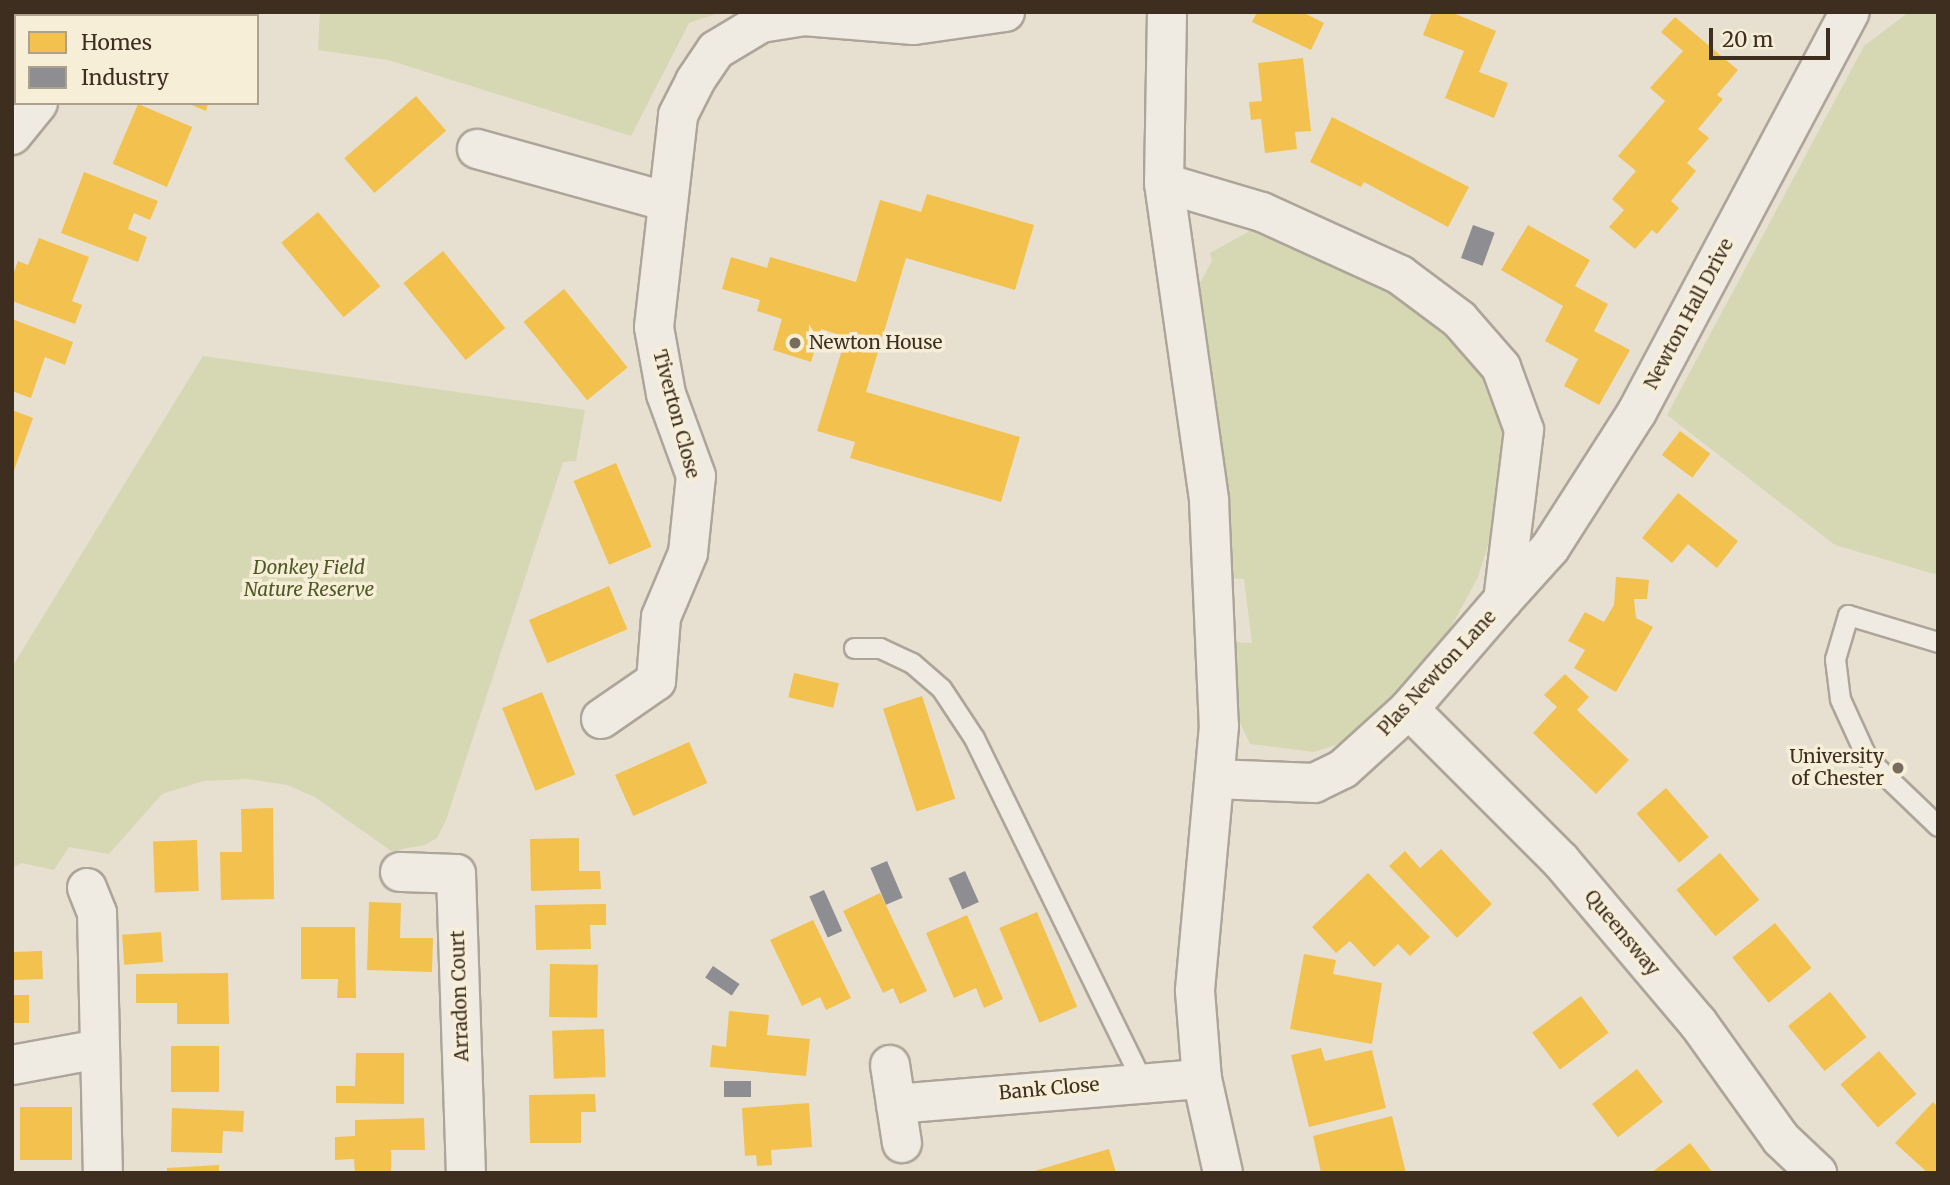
<!DOCTYPE html>
<style>
body{margin:0}
#map{position:relative;width:1950px;height:1185px;overflow:hidden;background:#e7e0d1;font-family:Merriweather,serif}
div>[style]{position:absolute}
[style*='--x']{left:calc(var(--x)*1px);top:calc(var(--y)*1px);width:calc(var(--w)*1px);rotate:calc(var(--a)*1deg)}
.green>*{inset:0;background:#d6d7b3}
.homes>*{inset:0;background:#f2c14e;transform-origin:0 0}
.industry>*{inset:0;background:#8d8d92;transform-origin:0 0}
.roads{filter:drop-shadow(2px 0 #ada599) drop-shadow(-2px 0 #ada599) drop-shadow(0 2px #ada599) drop-shadow(0 -2px #ada599)}
.service>*{height:19px;margin:-9.5px;padding:0 9.5px;transform-origin:9.5px;border-radius:9.5px;background:#efebe3}
.minor>*{height:38px;margin:-19px;padding:0 19px;transform-origin:19px;border-radius:19px;background:#efebe3}
.tertiary>*{height:38px;margin:-19px;padding:0 19px;transform-origin:19px;border-radius:19px;background:#efebe3}
.dots>*{width:19px;height:19px;translate:-50% -50%;box-sizing:border-box;border:4px solid #f7eed8;border-radius:50%}
span{translate:-50% -50%;white-space:nowrap;text-align:center;line-height:1.15;-webkit-text-stroke:7px #f7eed8;paint-order:stroke}
.street-label{font-size:19px;color:#3d2e20}
.poi-label{font-size:19px;color:#3d2e20}
.left{translate:0 -50%;text-align:left}
.right{translate:-100% -50%;text-align:right}
.park-label{font-size:19px;color:#4d5a26;font-style:italic}
.frame{position:absolute;inset:0;border:14px solid #3d2e20;pointer-events:none}
.legend{position:absolute;left:14px;top:14px;width:245px;height:91px;box-sizing:border-box;background:#f7eed8;border:2px solid #ada18e;margin:0;padding:9px 12px;list-style:none;font-size:21px;color:#3d2e20}
.legend li{display:flex;align-items:center;gap:14px;height:35px}
.legend b{width:35px;border:2px solid #ada18e}
.scale{position:absolute;left:1709px;top:28px;width:121px;height:32px;box-sizing:border-box;border:4px solid #3d2e20;border-top:0;padding-left:9px;font-size:21px;line-height:24px;white-space:nowrap;color:#3d2e20;-webkit-text-stroke:5px #f7eed8;paint-order:stroke}
</style>
<div id="map">
<div class="green">
<i style="clip-path:polygon(320px 12px,722px 12px,689px 23px,631px 136px,388px 60px,318px 50px)"></i>
<i style="clip-path:polygon(1909px 12px,1938px 12px,1938px 575px,1835px 545px,1667px 415px,1864px 46px)"></i>
<i style="clip-path:polygon(1257px 227px,1389px 287px,1467px 346px,1495px 390px,1505px 432px,1494px 526px,1478px 577px,1451px 627px,1386px 704px,1339px 744px,1314px 752px,1250px 744px,1235px 712px,1234px 642px,1252px 643px,1244px 579px,1231px 578px,1192px 285px,1200px 283px,1212px 261px,1210px 253px)"></i>
<i style="clip-path:polygon(203px 356px,585px 410px,576px 461px,563px 462px,446px 820px,437px 838px,425px 845px,391px 851px,315px 797px,287px 785px,247px 779px,203px 781px,162px 794px,109px 854px,69px 847px,54px 870px,22px 863px,12px 868px,12px 667px)"></i>
</div>
<div class="homes">
<i style="clip-path:polygon(1257px 12px,1302px 12px,1324px 23px,1311px 50px,1252px 22px)"></i>
<i style="clip-path:polygon(1432px 12px,1451px 12px,1496px 31px,1479px 72px,1508px 83px,1494px 118px,1445px 98px,1464px 51px,1423px 35px)"></i>
<i style="clip-path:polygon(1675px 17px,1738px 70px,1717px 95px,1723px 99px,1698px 129px,1709px 138px,1687px 163px,1696px 171px,1671px 201px,1679px 208px,1657px 234px,1652px 230px,1635px 249px,1609px 227px,1624px 210px,1612px 199px,1636px 171px,1618px 156px,1665px 101px,1650px 88px,1683px 51px,1661px 32px)"></i>
<i style="clip-path:polygon(1303px 58px,1311px 131px,1295px 132px,1297px 149px,1265px 153px,1261px 119px,1251px 120px,1249px 102px,1262px 101px,1258px 63px)"></i>
<i style="left:416px;top:96px;width:46px;height:95px;rotate:49deg"></i>
<i style="clip-path:polygon(187px 103px,208px 103px,206px 111px)"></i>
<i style="left:138px;top:104px;width:59px;height:65px;rotate:23deg"></i>
<i style="clip-path:polygon(1332px 117px,1469px 187px,1448px 227px,1364px 182px,1361px 187px,1310px 162px)"></i>
<i style="clip-path:polygon(84px 172px,158px 201px,150px 220px,134px 213px,128px 229px,147px 237px,138px 262px,61px 233px)"></i>
<i style="clip-path:polygon(927px 194px,1034px 225px,1015px 290px,906px 258px,866px 392px,1020px 437px,1001px 502px,850px 458px,855px 442px,817px 431px,846px 337px,821px 329px,811px 362px,773px 350px,782px 319px,757px 311px,760px 300px,722px 289px,731px 257px,767px 268px,770px 257px,856px 282px,880px 200px,921px 212px)"></i>
<i style="left:318px;top:212px;width:97px;height:48px;rotate:50deg"></i>
<i style="clip-path:polygon(1528px 225px,1590px 260px,1575px 286px,1608px 304px,1594px 331px,1630px 350px,1599px 405px,1564px 386px,1578px 359px,1545px 341px,1563px 306px,1501px 270px)"></i>
<i style="clip-path:polygon(39px 238px,89px 257px,72px 301px,82px 305px,75px 324px,12px 301px,12px 277px,18px 261px,28px 265px)"></i>
<i style="left:443px;top:251px;width:99px;height:51px;rotate:51deg"></i>
<i style="left:564px;top:289px;width:101px;height:52px;rotate:51deg"></i>
<i style="clip-path:polygon(12px 319px,73px 342px,65px 365px,45px 357px,31px 398px,12px 391px)"></i>
<i style="clip-path:polygon(12px 410px,33px 418px,13px 473px,12px 473px)"></i>
<i style="left:1680px;top:431px;width:38px;height:30px;rotate:37deg"></i>
<i style="left:616px;top:463px;width:91px;height:46px;rotate:67deg"></i>
<i style="clip-path:polygon(1678px 493px,1738px 541px,1717px 568px,1688px 544px,1672px 563px,1642px 538px)"></i>
<i style="clip-path:polygon(1616px 577px,1649px 580px,1647px 599px,1634px 599px,1636px 618px,1653px 627px,1616px 692px,1574px 668px,1585px 650px,1568px 641px,1585px 612px,1604px 622px,1614px 605px)"></i>
<i style="left:609px;top:586px;width:47px;height:87px;rotate:67deg"></i>
<i style="left:794px;top:673px;width:46px;height:25px;rotate:13deg"></i>
<i style="clip-path:polygon(1565px 674px,1589px 697px,1577px 710px,1629px 760px,1596px 794px,1533px 733px,1557px 707px,1544px 695px)"></i>
<i style="left:542px;top:692px;width:89px;height:43px;rotate:68deg"></i>
<i style="left:922px;top:696px;width:108px;height:41px;rotate:72deg"></i>
<i style="left:689px;top:742px;width:45px;height:81px;rotate:66deg"></i>
<i style="left:1666px;top:788px;width:65px;height:39px;rotate:49deg"></i>
<i style="clip-path:polygon(273px 808px,274px 899px,221px 900px,220px 852px,242px 852px,241px 809px)"></i>
<i style="clip-path:polygon(579px 838px,579px 871px,600px 871px,601px 889px,531px 891px,530px 839px)"></i>
<i style="left:197px;top:840px;width:51px;height:44px;rotate:88deg"></i>
<i style="clip-path:polygon(1441px 849px,1492px 904px,1457px 938px,1389px 866px,1405px 851px,1420px 868px)"></i>
<i style="left:1720px;top:853px;width:61px;height:57px;rotate:50deg"></i>
<i style="clip-path:polygon(1368px 873px,1430px 937px,1410px 956px,1398px 944px,1374px 967px,1350px 941px,1336px 953px,1312px 927px)"></i>
<i style="clip-path:polygon(880px 893px,927px 991px,900px 1004px,893px 988px,883px 993px,843px 911px)"></i>
<i style="clip-path:polygon(369px 902px,401px 903px,400px 938px,433px 938px,432px 972px,367px 970px)"></i>
<i style="clip-path:polygon(606px 904px,606px 925px,590px 925px,591px 949px,536px 950px,535px 905px)"></i>
<i style="left:1037px;top:912px;width:103px;height:41px;rotate:67deg"></i>
<i style="clip-path:polygon(967px 915px,1003px 999px,984px 1008px,976px 988px,954px 998px,926px 933px)"></i>
<i style="clip-path:polygon(813px 920px,851px 998px,826px 1010px,820px 997px,802px 1006px,770px 940px)"></i>
<i style="left:1775px;top:923px;width:58px;height:55px;rotate:51deg"></i>
<i style="clip-path:polygon(301px 927px,355px 927px,356px 998px,337px 998px,338px 979px,301px 979px)"></i>
<i style="left:161px;top:932px;width:30px;height:39px;rotate:86deg"></i>
<i style="left:42px;top:951px;width:28px;height:30px;rotate:88deg"></i>
<i style="clip-path:polygon(1304px 954px,1336px 960px,1333px 974px,1382px 983px,1372px 1044px,1290px 1029px)"></i>
<i style="left:550px;top:964px;width:48px;height:53px;rotate:1deg"></i>
<i style="clip-path:polygon(228px 973px,229px 1024px,177px 1024px,177px 1003px,136px 1003px,136px 974px)"></i>
<i style="left:1830px;top:992px;width:58px;height:54px;rotate:51deg"></i>
<i style="left:12px;top:995px;width:17px;height:28px"></i>
<i style="left:1581px;top:996px;width:46px;height:61px;rotate:53deg"></i>
<i style="clip-path:polygon(729px 1011px,769px 1015px,767px 1035px,810px 1039px,806px 1076px,710px 1067px,712px 1045px,726px 1047px)"></i>
<i style="left:604px;top:1029px;width:48px;height:52px;rotate:88deg"></i>
<i style="left:171px;top:1046px;width:48px;height:46px"></i>
<i style="clip-path:polygon(1321px 1048px,1325px 1061px,1372px 1050px,1386px 1108px,1309px 1127px,1291px 1055px)"></i>
<i style="left:1879px;top:1051px;width:57px;height:51px;rotate:49deg"></i>
<i style="clip-path:polygon(356px 1053px,404px 1053px,404px 1104px,336px 1103px,336px 1086px,355px 1086px)"></i>
<i style="left:1637px;top:1069px;width:42px;height:57px;rotate:52deg"></i>
<i style="clip-path:polygon(595px 1094px,596px 1112px,581px 1112px,581px 1143px,530px 1143px,529px 1095px)"></i>
<i style="clip-path:polygon(1933px 1102px,1938px 1107px,1938px 1173px,1928px 1173px,1895px 1143px)"></i>
<i style="clip-path:polygon(809px 1103px,812px 1147px,771px 1150px,772px 1165px,757px 1166px,756px 1155px,745px 1156px,742px 1108px)"></i>
<i style="left:20px;top:1107px;width:52px;height:53px"></i>
<i style="clip-path:polygon(172px 1108px,244px 1111px,243px 1132px,223px 1131px,222px 1153px,171px 1152px)"></i>
<i style="clip-path:polygon(1392px 1116px,1406px 1173px,1321px 1173px,1313px 1136px)"></i>
<i style="clip-path:polygon(424px 1118px,425px 1150px,391px 1150px,391px 1173px,355px 1173px,354px 1159px,335px 1160px,335px 1137px,355px 1136px,355px 1120px)"></i>
<i style="clip-path:polygon(1690px 1143px,1713px 1173px,1651px 1173px)"></i>
<i style="clip-path:polygon(1109px 1149px,1116px 1173px,1031px 1173px,1031px 1172px)"></i>
<i style="clip-path:polygon(219px 1165px,219px 1173px,167px 1173px,167px 1168px)"></i>
</div>
<div class="industry">
<i style="left:1473px;top:225px;width:23px;height:35px;rotate:20deg"></i>
<i style="left:887px;top:861px;width:40px;height:18px;rotate:67deg"></i>
<i style="left:965px;top:871px;width:34px;height:18px;rotate:66deg"></i>
<i style="left:824px;top:890px;width:45px;height:16px;rotate:66deg"></i>
<i style="left:713px;top:966px;width:32px;height:14px;rotate:34deg"></i>
<i style="left:724px;top:1081px;width:27px;height:16px"></i>
</div>
<div class="roads">
<div class="service">
<i style="--x:1938;--y:642;--w:94;--a:-163.3"></i>
<i style="--x:1848;--y:615;--w:46;--a:106.5"></i>
<i style="--x:1835;--y:659;--w:40;--a:82.9"></i>
<i style="--x:1840;--y:699;--w:65;--a:65.4"></i>
<i style="--x:1867;--y:758;--w:98;--a:43.8"></i>
<i style="--x:854;--y:648;--w:26;--a:0"></i>
<i style="--x:880;--y:648;--w:35;--a:25"></i>
<i style="--x:912;--y:663;--w:38;--a:41"></i>
<i style="--x:941;--y:688;--w:60;--a:56.6"></i>
<i style="--x:974;--y:738;--w:382;--a:63.9"></i>
</div>
<div class="minor">
<i style="--x:93;--y:16;--w:4;--a:-76"></i>
<i style="--x:12;--y:135;--w:41;--a:-50.9"></i>
<i style="--x:477;--y:149;--w:198;--a:15.5"></i>
<i style="--x:1164;--y:183;--w:102;--a:16.5"></i>
<i style="--x:1262;--y:212;--w:152;--a:24.5"></i>
<i style="--x:1400;--y:275;--w:74;--a:36.7"></i>
<i style="--x:1459;--y:319;--w:64;--a:48.8"></i>
<i style="--x:1501;--y:367;--w:67;--a:69.9"></i>
<i style="--x:1524;--y:430;--w:171;--a:97"></i>
<i style="--x:1503;--y:600;--w:144;--a:130.8"></i>
<i style="--x:1409;--y:709;--w:89;--a:137.7"></i>
<i style="--x:1343;--y:769;--w:32;--a:154"></i>
<i style="--x:1314;--y:783;--w:99;--a:-177.7"></i>
<i style="--x:1503;--y:600;--w:70;--a:-47.9"></i>
<i style="--x:1550;--y:548;--w:161;--a:-57.4"></i>
<i style="--x:1637;--y:412;--w:453;--a:-62"></i>
<i style="--x:1409;--y:709;--w:215;--a:45"></i>
<i style="--x:1561;--y:861;--w:212;--a:49.8"></i>
<i style="--x:1698;--y:1023;--w:143;--a:54.4"></i>
<i style="--x:1781;--y:1139;--w:50;--a:43.4"></i>
<i style="--x:601;--y:719;--w:67;--a:-34.6"></i>
<i style="--x:656;--y:681;--w:64;--a:-85.5"></i>
<i style="--x:661;--y:617;--w:69;--a:-67.1"></i>
<i style="--x:688;--y:553;--w:77;--a:-84.1"></i>
<i style="--x:696;--y:476;--w:87;--a:-110.1"></i>
<i style="--x:666;--y:394;--w:68;--a:-100.2"></i>
<i style="--x:654;--y:327;--w:213;--a:-83.5"></i>
<i style="--x:678;--y:115;--w:38;--a:-63"></i>
<i style="--x:695;--y:81;--w:37;--a:-56"></i>
<i style="--x:716;--y:50;--w:52;--a:-31"></i>
<i style="--x:761;--y:23;--w:44;--a:-9.2"></i>
<i style="--x:804;--y:16;--w:110;--a:4.7"></i>
<i style="--x:914;--y:25;--w:92;--a:-8.1"></i>
<i style="--x:400;--y:872;--w:56;--a:2"></i>
<i style="--x:456;--y:874;--w:299;--a:88.1"></i>
<i style="--x:87;--y:888;--w:27;--a:68"></i>
<i style="--x:97;--y:913;--w:260;--a:88.7"></i>
<i style="--x:12;--y:1065;--w:88;--a:-10.4"></i>
<i style="--x:890;--y:1065;--w:79;--a:81.3"></i>
<i style="--x:896;--y:1104;--w:307;--a:-4.7"></i>
</div>
<div class="tertiary">
<i style="--x:1167;--y:12;--w:171;--a:91"></i>
<i style="--x:1164;--y:183;--w:321;--a:81.9"></i>
<i style="--x:1209;--y:501;--w:225;--a:87.5"></i>
<i style="--x:1219;--y:726;--w:266;--a:95.2"></i>
<i style="--x:1195;--y:991;--w:88;--a:85.5"></i>
<i style="--x:1202;--y:1079;--w:96;--a:77.4"></i>
</div>
</div>
<div class="dots">
<i style="left:795px;top:343px;background:#786c5e"></i>
<i style="left:1898px;top:768px;background:#786c5e"></i>
</div>
<div class="street-label">
<span style="left:1689px;top:314px;rotate:-62deg">Newton Hall Drive</span>
<span style="left:676px;top:414px;rotate:75deg">Tiverton Close</span>
<span style="left:1437px;top:673px;rotate:-47deg">Plas Newton Lane</span>
<span style="left:1622px;top:933px;rotate:50deg">Queensway</span>
<span style="left:460px;top:996px;rotate:-92deg">Arradon Court</span>
<span style="left:1049px;top:1089px;rotate:-5deg">Bank Close</span>
</div>
<div class="poi-label">
<span class="left" style="left:809px;top:343px">Newton House</span>
<span class="right" style="left:1884px;top:768px">University<br>of Chester</span>
</div>
<div class="park-label">
<span style="left:309px;top:579px">Donkey Field<br>Nature Reserve</span>
</div>
<div class="frame"></div>
<ul class="legend">
<li><b style="height:19px;background:#f2c14e"></b>Homes</li>
<li><b style="height:19px;background:#8d8d92"></b>Industry</li>
</ul>
<div class="scale">20 m</div>
</div>
